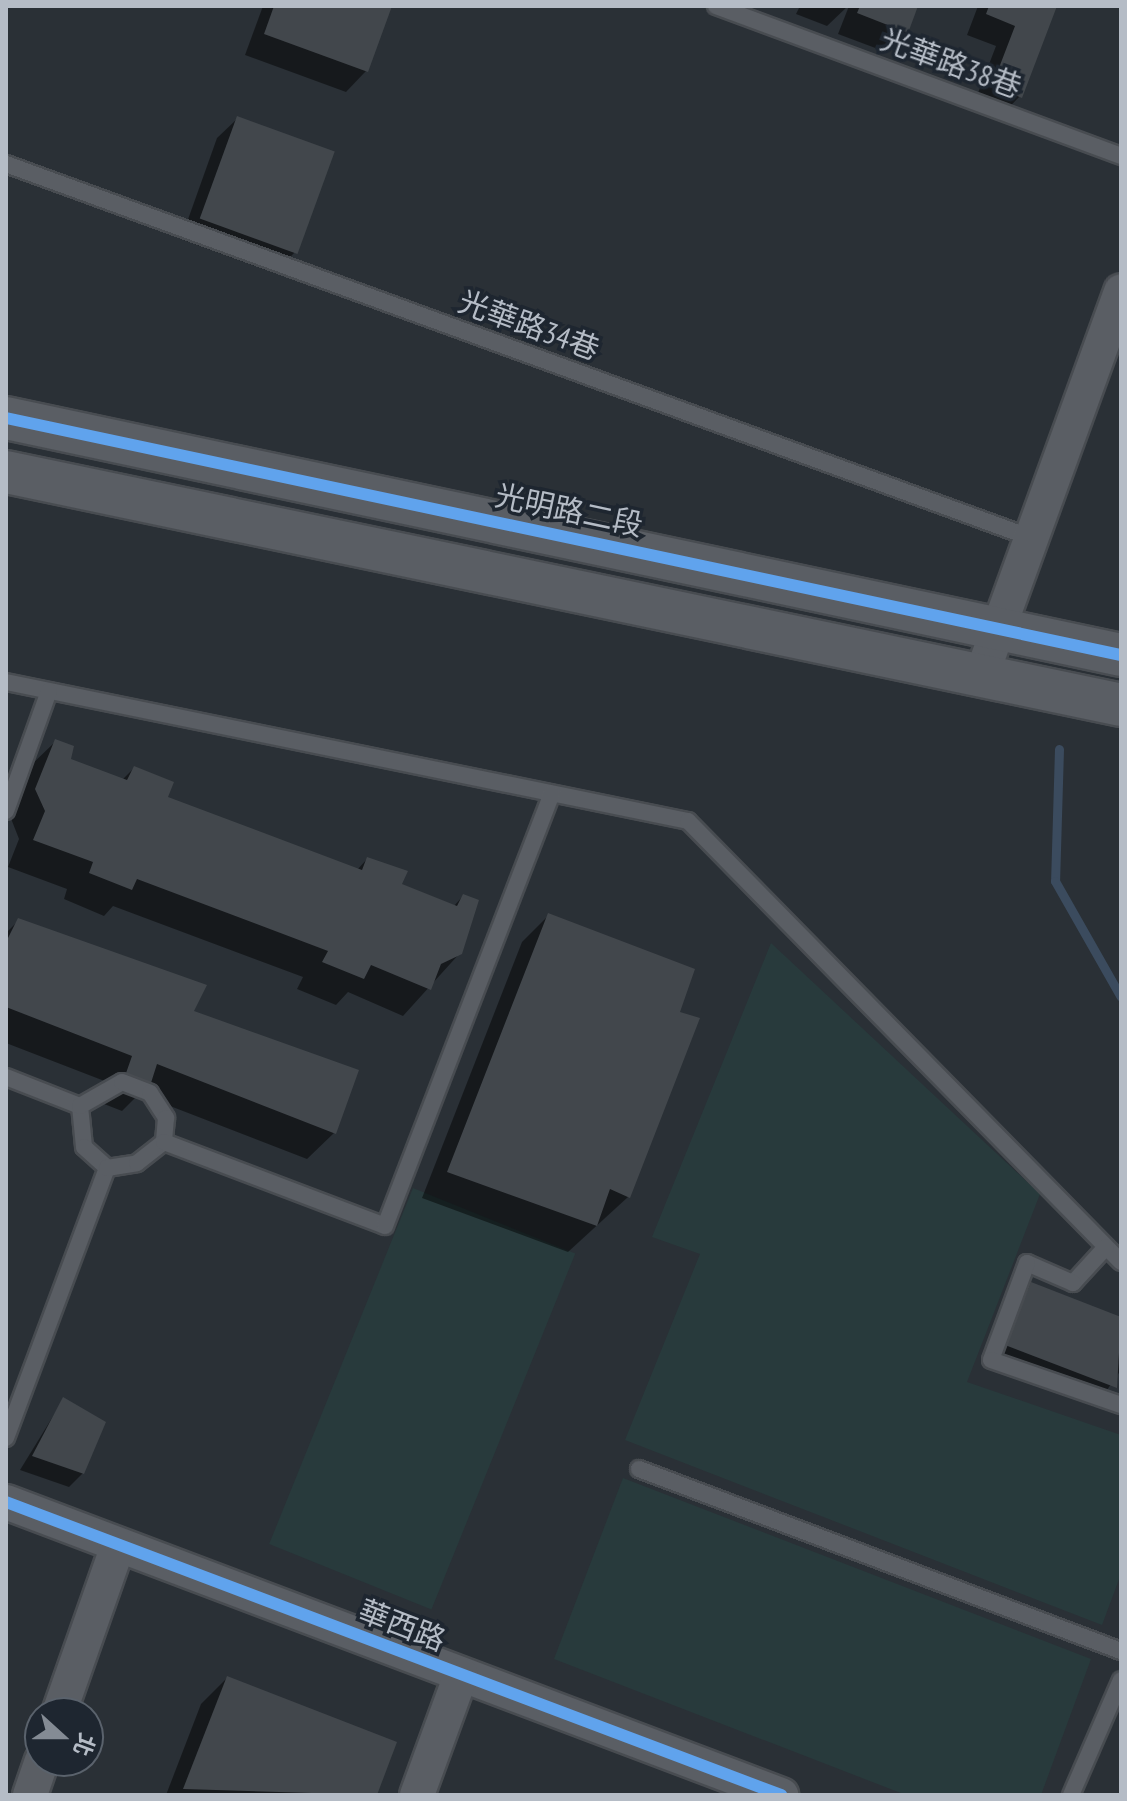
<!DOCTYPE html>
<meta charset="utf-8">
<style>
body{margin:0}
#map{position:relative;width:1127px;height:1801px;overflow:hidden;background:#2a3036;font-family:"PT Sans Narrow","Noto Sans TC",sans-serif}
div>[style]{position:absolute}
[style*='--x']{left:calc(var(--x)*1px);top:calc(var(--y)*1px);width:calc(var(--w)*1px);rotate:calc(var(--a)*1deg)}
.green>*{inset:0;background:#283a3c;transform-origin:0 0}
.shadow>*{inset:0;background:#0007}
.stream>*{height:9px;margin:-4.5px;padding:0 4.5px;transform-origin:4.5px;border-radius:4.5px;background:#3b4b5e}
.building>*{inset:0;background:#42474c;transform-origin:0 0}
.roads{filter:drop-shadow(2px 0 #484c51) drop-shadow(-2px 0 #484c51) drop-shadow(0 2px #484c51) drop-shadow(0 -2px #484c51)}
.service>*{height:16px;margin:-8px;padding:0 8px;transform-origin:8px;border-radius:8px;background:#5a5e64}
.minor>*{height:34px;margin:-17px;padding:0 17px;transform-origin:17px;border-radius:17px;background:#5a5e64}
.tertiary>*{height:42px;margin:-21px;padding:0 21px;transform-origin:21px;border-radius:21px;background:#5a5e64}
.cycleway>*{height:12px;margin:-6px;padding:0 6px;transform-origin:6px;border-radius:6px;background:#60a3ed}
span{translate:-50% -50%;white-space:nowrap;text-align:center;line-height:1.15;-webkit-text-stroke:7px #1e2630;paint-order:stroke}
.street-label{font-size:30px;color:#b5bcc6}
.frame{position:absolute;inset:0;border:8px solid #b5bcc6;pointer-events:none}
.north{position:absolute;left:24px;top:1697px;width:80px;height:80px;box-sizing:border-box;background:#1e2630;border:2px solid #5a626c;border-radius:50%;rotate:111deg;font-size:22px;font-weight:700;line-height:32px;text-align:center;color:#b5bcc6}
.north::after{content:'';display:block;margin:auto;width:28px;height:36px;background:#848b94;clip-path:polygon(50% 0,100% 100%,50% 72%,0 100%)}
</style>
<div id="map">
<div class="green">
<i style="clip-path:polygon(771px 943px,1040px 1194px,967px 1382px,1121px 1435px,1121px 1574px,1102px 1625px,625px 1440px,700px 1254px,652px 1237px)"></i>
<i style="left:413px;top:1188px;width:175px;height:384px;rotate:22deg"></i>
<i style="clip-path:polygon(623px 1478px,1091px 1659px,1041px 1795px,906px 1795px,554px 1659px)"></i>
</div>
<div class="shadow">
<i style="clip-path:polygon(263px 6px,390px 6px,366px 71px,346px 92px,245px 55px)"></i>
<i style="clip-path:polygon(800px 6px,848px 6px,827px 26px,796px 14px)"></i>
<i style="clip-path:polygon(849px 6px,916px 6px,906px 32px,886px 52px,838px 34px)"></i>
<i style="clip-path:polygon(978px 6px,1055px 6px,1020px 96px,1000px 117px,973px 106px,996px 46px,967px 35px)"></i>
<i style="clip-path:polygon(238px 118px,332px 152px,295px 252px,275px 273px,181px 239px,217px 138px)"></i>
<i style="clip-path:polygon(56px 741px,69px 760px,122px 780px,134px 768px,165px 798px,357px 870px,367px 859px,399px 885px,453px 907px,463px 896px,460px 953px,403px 1016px,348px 992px,336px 1005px,297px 989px,303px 977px,113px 906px,104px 916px,64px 899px,67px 889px,8px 867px,19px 839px,10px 816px,29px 767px)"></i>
<i style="clip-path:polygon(548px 916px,677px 1013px,628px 1197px,568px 1252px,422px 1198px,522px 942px)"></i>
<i style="clip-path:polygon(19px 920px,191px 1012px,334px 1133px,307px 1159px,139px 1094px,122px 1111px,99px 1102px,107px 1082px,6px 1043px,6px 933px)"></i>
<i style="clip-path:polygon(1031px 1284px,1121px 1319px,1121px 1370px,1095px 1407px,987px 1366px,1011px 1304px)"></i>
<i style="clip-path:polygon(63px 1400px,83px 1473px,69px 1487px,20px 1470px)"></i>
<i style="clip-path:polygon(227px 1678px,395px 1743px,374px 1795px,166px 1795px,201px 1704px)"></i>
</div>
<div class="stream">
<i style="--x:1059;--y:749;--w:132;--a:91.7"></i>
<i style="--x:1055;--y:881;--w:133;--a:60.4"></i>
</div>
<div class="building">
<i style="clip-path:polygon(274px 6px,392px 6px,368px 72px,264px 34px)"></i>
<i style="clip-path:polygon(860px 6px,918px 6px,908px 33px,857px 13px)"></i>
<i style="clip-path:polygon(989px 6px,1057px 6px,1022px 98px,992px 86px,1015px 26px,986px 14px)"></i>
<i style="left:237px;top:116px;width:104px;height:109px;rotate:20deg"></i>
<i style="clip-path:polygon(55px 739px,74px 746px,71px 759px,127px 780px,134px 766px,174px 782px,168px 797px,362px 870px,367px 857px,408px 871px,402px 884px,457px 906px,463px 894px,479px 900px,462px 954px,441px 964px,431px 990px,371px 965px,364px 979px,322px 962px,328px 951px,137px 879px,132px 890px,89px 873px,93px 862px,33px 840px,45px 811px,35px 789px)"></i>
<i style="clip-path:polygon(548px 913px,695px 969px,680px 1012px,700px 1018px,630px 1198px,610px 1189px,597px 1226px,447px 1172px)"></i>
<i style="clip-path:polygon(18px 918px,207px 985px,194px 1011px,359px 1070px,336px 1134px,157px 1064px,150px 1086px,125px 1076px,132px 1056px,6px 1007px,6px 942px)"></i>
<i style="clip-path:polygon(1031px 1282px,1121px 1317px,1117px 1388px,1005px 1345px)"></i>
<i style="clip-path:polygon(63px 1397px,106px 1422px,84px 1474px,32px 1456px)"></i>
<i style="clip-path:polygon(227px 1676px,397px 1742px,377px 1795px,183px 1789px)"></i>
</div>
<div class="roads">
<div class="service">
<i style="--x:716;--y:6;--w:432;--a:20.3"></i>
<i style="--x:6;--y:164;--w:1092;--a:20.03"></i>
<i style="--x:6;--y:682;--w:696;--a:11.52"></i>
<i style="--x:688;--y:821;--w:618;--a:45.52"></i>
<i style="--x:6;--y:811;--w:127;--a:-70.3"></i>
<i style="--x:6;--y:1077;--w:79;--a:21.4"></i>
<i style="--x:80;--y:1106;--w:41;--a:84.4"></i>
<i style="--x:84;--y:1147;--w:31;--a:42"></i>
<i style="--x:80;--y:1106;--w:48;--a:-29.7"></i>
<i style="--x:122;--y:1082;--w:30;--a:21"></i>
<i style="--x:150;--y:1093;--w:30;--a:57"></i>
<i style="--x:166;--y:1118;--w:24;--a:95"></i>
<i style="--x:1106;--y:1247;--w:49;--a:132.5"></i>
<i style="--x:1073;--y:1283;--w:50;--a:-156.5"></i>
<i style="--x:1027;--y:1263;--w:103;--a:110.4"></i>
<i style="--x:991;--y:1360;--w:138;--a:19.1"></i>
<i style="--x:6;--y:1438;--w:288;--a:-69.5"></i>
<i style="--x:107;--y:1168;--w:30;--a:-9"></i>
<i style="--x:137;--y:1163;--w:34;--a:-38"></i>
<i style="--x:164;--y:1142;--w:236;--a:20.8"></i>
<i style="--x:385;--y:1226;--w:463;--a:-68.9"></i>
<i style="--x:639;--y:1469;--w:515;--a:20.69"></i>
<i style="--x:1071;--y:1795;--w:125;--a:-66.5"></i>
</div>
<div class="minor">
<i style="--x:983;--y:671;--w:404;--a:-70"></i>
<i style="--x:6;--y:1502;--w:829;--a:20.71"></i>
<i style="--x:59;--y:1713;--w:178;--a:-70.6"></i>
<i style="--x:30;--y:1795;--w:36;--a:-71"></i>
<i style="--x:417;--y:1795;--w:128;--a:-69.9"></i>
</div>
<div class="tertiary">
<i style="--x:6;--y:418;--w:1140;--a:12"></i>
<i style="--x:6;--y:472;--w:1139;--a:11.8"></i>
</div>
</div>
<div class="cycleway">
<i style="--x:6;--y:418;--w:1140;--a:12"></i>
<i style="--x:6;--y:1502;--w:829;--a:20.71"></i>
</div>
<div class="street-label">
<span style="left:951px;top:63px;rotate:20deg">光華路38巷</span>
<span style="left:529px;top:325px;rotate:20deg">光華路34巷</span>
<span style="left:569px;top:510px;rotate:12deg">光明路二段</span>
<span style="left:402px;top:1625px;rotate:21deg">華西路</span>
</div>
<div class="frame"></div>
<div class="north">北</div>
</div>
